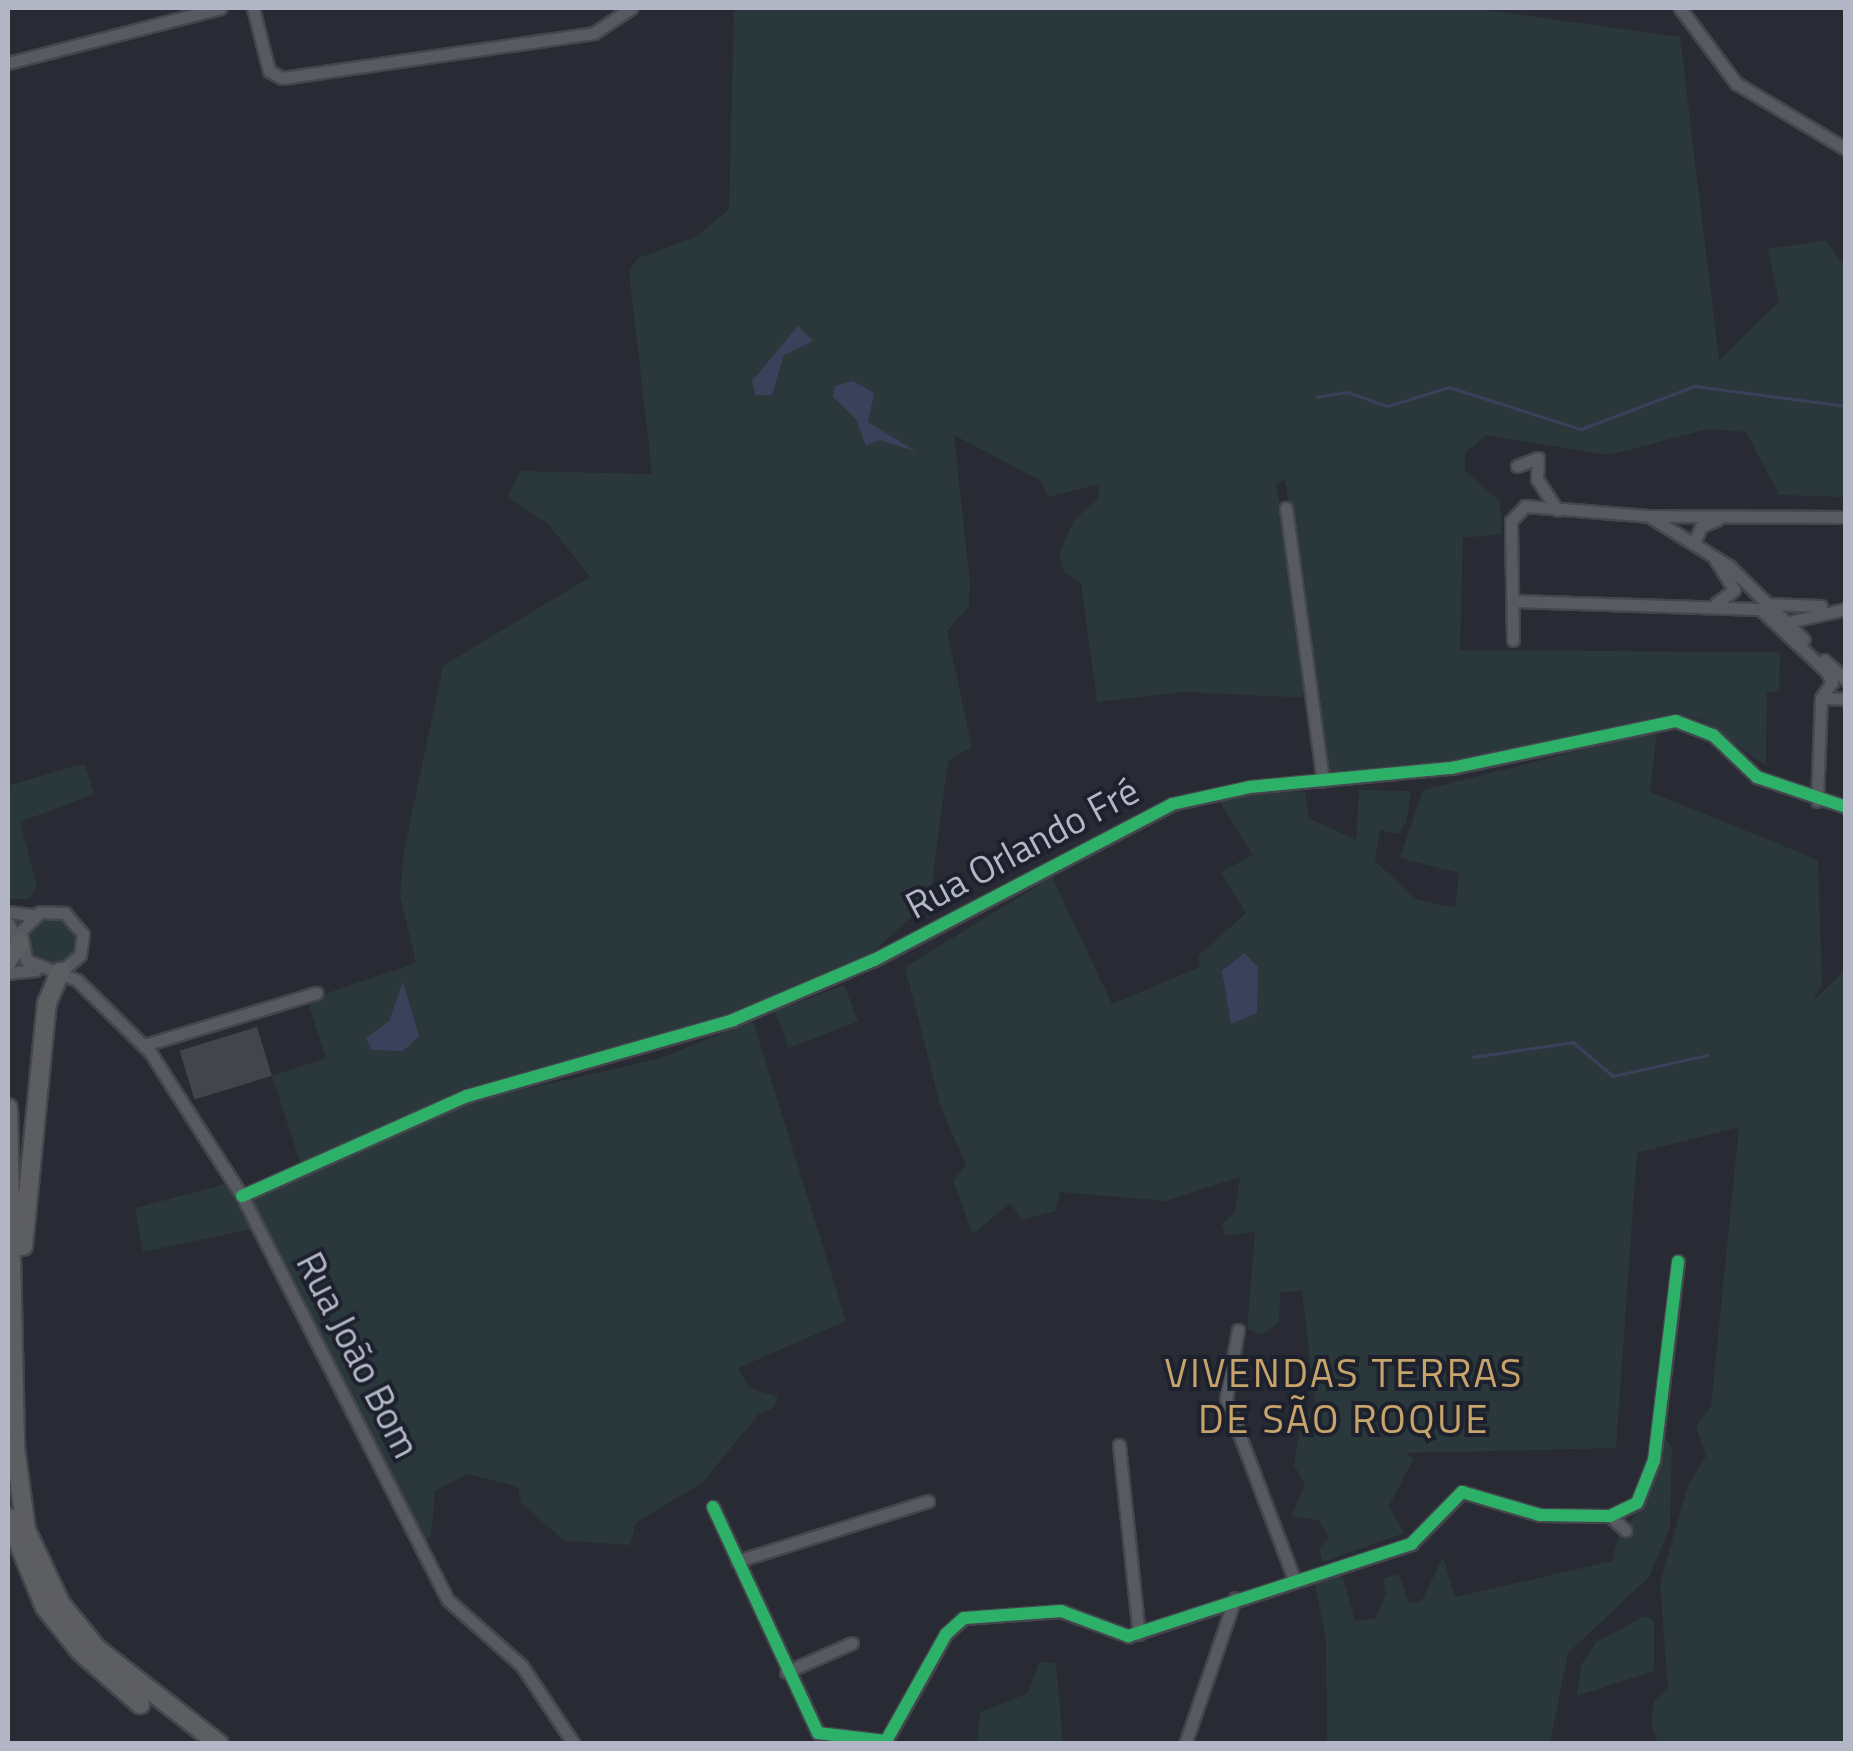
<!DOCTYPE html>
<meta charset="utf-8">
<style>
body{margin:0}
#map{position:relative;width:1853px;height:1751px;overflow:hidden;background:#282b33;font-family:"Titillium Web",sans-serif}
div>[style]{position:absolute}
[style*='--x']{left:calc(var(--x)*1px);top:calc(var(--y)*1px);width:calc(var(--w)*1px);rotate:calc(var(--a)*1deg)}
.green>*{inset:0;background:#2a373b;transform-origin:0 0}
.round{border-radius:50%}
.water>*{inset:0;background:#3a425b}
.stream>*{height:2.5px;margin:-1.25px;padding:0 1.25px;transform-origin:1.25px;border-radius:1.25px;background:#3a425b}
.building>*{inset:0;background:#42454c;transform-origin:0 0}
.roads{filter:drop-shadow(2px 0 #44464d) drop-shadow(-2px 0 #44464d) drop-shadow(0 2px #44464d) drop-shadow(0 -2px #44464d)}
.minor>*{height:11px;margin:-5.5px;padding:0 5.5px;transform-origin:5.5px;border-radius:5.5px;background:#585a62}
.highway>*{height:18px;margin:-9px;padding:0 9px;transform-origin:9px;border-radius:9px;background:#5d5e62}
.cycleway>*{height:12px;margin:-6px;padding:0 6px;transform-origin:6px;border-radius:6px;background:#2db169}
span{translate:-50% -50%;white-space:nowrap;text-align:center;line-height:1.15;-webkit-text-stroke:8px #1d202d;paint-order:stroke}
.street-label{font-size:38px;color:#b3b6c4}
.neighbourhood-label{font-size:40px;color:#c7a46b;letter-spacing:2.5px}
.frame{position:absolute;inset:0;border:10px solid #b3b6c4;pointer-events:none}
</style>
<div id="map">
<div class="green">
<i style="clip-path:polygon(734px 8px,1471px 8px,1680px 37px,1719px 360px,1779px 302px,1768px 249px,1826px 240px,1845px 267px,1845px 497px,1779px 495px,1746px 432px,1708px 429px,1609px 455px,1486px 435px,1465px 453px,1465px 471px,1500px 501px,1502px 534px,1463px 538px,1460px 650px,1780px 652px,1779px 691px,1767px 692px,1766px 766px,1701px 720px,1679px 714px,1452px 762px,1329px 776px,1285px 480px,1276px 484px,1312px 698px,1183px 692px,1097px 702px,1081px 583px,1064px 572px,1059px 553px,1074px 520px,1099px 497px,1099px 484px,1048px 497px,1041px 481px,954px 435px,970px 583px,969px 606px,947px 631px,972px 747px,948px 761px,930px 900px,866px 958px,661px 1042px,464px 1090px,301px 1165px,272px 1076px,326px 1058px,307px 1000px,416px 963px,400px 896px,404px 851px,443px 666px,590px 577px,549px 525px,508px 497px,520px 471px,652px 474px,629px 271px,638px 258px,696px 237px,729px 209px)"></i>
<i style="clip-path:polygon(1648px 733px,1657px 735px,1650px 792px,1818px 860px,1822px 984px,1813px 1001px,1846px 969px,1845px 1743px,1658px 1743px,1651px 1724px,1654px 1702px,1668px 1689px,1660px 1583px,1688px 1485px,1706px 1456px,1696px 1426px,1711px 1407px,1739px 1127px,1637px 1153px,1616px 1448px,1406px 1453px,1413px 1460px,1389px 1506px,1404px 1533px,1323px 1562px,1319px 1548px,1329px 1537px,1318px 1520px,1291px 1516px,1305px 1485px,1294px 1465px,1300px 1429px,1315px 1402px,1302px 1291px,1280px 1292px,1279px 1323px,1262px 1335px,1247px 1329px,1255px 1232px,1225px 1236px,1222px 1224px,1235px 1213px,1240px 1177px,1166px 1201px,1060px 1192px,1055px 1211px,1022px 1220px,1010px 1203px,973px 1234px,953px 1181px,966px 1165px,941px 1108px,905px 967px,1052px 877px,1112px 1004px,1200px 967px,1198px 956px,1246px 913px,1221px 872px,1253px 855px,1219px 800px,1268px 790px,1305px 792px,1309px 818px,1356px 840px,1359px 790px,1411px 791px,1406px 823px,1399px 834px,1380px 830px,1375px 861px,1416px 899px,1455px 908px,1459px 873px,1400px 858px,1423px 790px)"></i>
<i style="clip-path:polygon(77px 765px,85px 765px,94px 794px,20px 822px,37px 887px,28px 899px,8px 899px,8px 786px)"></i>
<i class="round" style="left:27px;top:916px;width:50px;height:50px"></i>
<i style="left:844px;top:985px;width:39px;height:74px;rotate:69deg"></i>
<i style="clip-path:polygon(753px 1021px,846px 1321px,738px 1368px,750px 1388px,778px 1397px,773px 1408px,759px 1414px,702px 1483px,636px 1523px,630px 1545px,565px 1541px,521px 1503px,518px 1487px,467px 1474px,435px 1491px,431px 1537px,423px 1541px,251px 1200px,468px 1102px,658px 1059px)"></i>
<i style="clip-path:polygon(225px 1184px,251px 1229px,143px 1252px,135px 1208px)"></i>
<i style="clip-path:polygon(1664px 1435px,1672px 1448px,1670px 1527px,1649px 1577px,1568px 1653px,1550px 1743px,1233px 1744px,1327px 1741px,1326px 1640px,1314px 1580px,1340px 1568px,1355px 1621px,1375px 1619px,1386px 1594px,1383px 1579px,1399px 1574px,1409px 1604px,1422px 1600px,1443px 1557px,1455px 1597px,1612px 1561px,1618px 1538px,1648px 1497px)"></i>
<i style="clip-path:polygon(1645px 1616px,1654px 1621px,1654px 1671px,1577px 1696px,1581px 1665px,1596px 1642px)"></i>
<i style="clip-path:polygon(1039px 1662px,1056px 1663px,1063px 1743px,977px 1743px,980px 1712px,1028px 1693px)"></i>
</div>
<div class="water">
<i style="clip-path:polygon(798px 326px,813px 341px,784px 355px,772px 395px,755px 395px,752px 381px)"></i>
<i style="clip-path:polygon(853px 381px,874px 393px,868px 422px,917px 452px,880px 440px,866px 446px,856px 419px,833px 397px,835px 386px)"></i>
<i style="clip-path:polygon(1244px 953px,1258px 967px,1257px 1013px,1231px 1024px,1222px 971px)"></i>
<i style="clip-path:polygon(403px 982px,419px 1036px,403px 1051px,372px 1050px,366px 1038px,389px 1021px)"></i>
</div>
<div class="stream">
<i style="--x:1316;--y:397;--w:31;--a:-9"></i>
<i style="--x:1347;--y:392;--w:43;--a:18.9"></i>
<i style="--x:1388;--y:406;--w:64;--a:-17.3"></i>
<i style="--x:1449;--y:387;--w:139;--a:17.7"></i>
<i style="--x:1581;--y:429;--w:122;--a:-20.7"></i>
<i style="--x:1695;--y:386;--w:152;--a:7.5"></i>
<i style="--x:1473;--y:1057;--w:101;--a:-8.5"></i>
<i style="--x:1573;--y:1042;--w:52;--a:40.4"></i>
<i style="--x:1613;--y:1076;--w:97;--a:-12.5"></i>
</div>
<div class="building">
<i style="left:257px;top:1027px;width:51px;height:81px;rotate:73deg"></i>
</div>
<div class="roads">
<div class="minor">
<i style="--x:253;--y:8;--w:65;--a:75.7"></i>
<i style="--x:269;--y:71;--w:15;--a:28"></i>
<i style="--x:282;--y:78;--w:315;--a:-8.2"></i>
<i style="--x:594;--y:33;--w:45;--a:-34"></i>
<i style="--x:1680;--y:8;--w:94;--a:53.3"></i>
<i style="--x:1736;--y:83;--w:128;--a:31"></i>
<i style="--x:8;--y:63;--w:219;--a:-14.5"></i>
<i style="--x:1517;--y:466;--w:22;--a:-21"></i>
<i style="--x:1538;--y:458;--w:21;--a:93"></i>
<i style="--x:1537;--y:479;--w:37;--a:57"></i>
<i style="--x:1286;--y:508;--w:275;--a:82.3"></i>
<i style="--x:1652;--y:518;--w:91;--a:31.9"></i>
<i style="--x:1729;--y:566;--w:105;--a:44.6"></i>
<i style="--x:1694;--y:544;--w:19;--a:-69"></i>
<i style="--x:1701;--y:526;--w:17;--a:-21"></i>
<i style="--x:1715;--y:559;--w:36;--a:58"></i>
<i style="--x:1734;--y:590;--w:22;--a:144"></i>
<i style="--x:1513;--y:601;--w:247;--a:1.9"></i>
<i style="--x:1760;--y:609;--w:91;--a:43.2"></i>
<i style="--x:1826;--y:671;--w:13;--a:61"></i>
<i style="--x:1832;--y:682;--w:19;--a:125"></i>
<i style="--x:1768;--y:604;--w:53;--a:2.2"></i>
<i style="--x:1784;--y:623;--w:64;--a:-12.7"></i>
<i style="--x:1513;--y:640;--w:119;--a:-91"></i>
<i style="--x:1511;--y:521;--w:21;--a:-47"></i>
<i style="--x:1525;--y:506;--w:123;--a:4.6"></i>
<i style="--x:1648;--y:516;--w:198;--a:0.3"></i>
<i style="--x:1824;--y:660;--w:30;--a:42"></i>
<i style="--x:1821;--y:698;--w:25;--a:2"></i>
<i style="--x:1817;--y:801;--w:103;--a:-87.8"></i>
<i style="--x:8;--y:912;--w:25;--a:7"></i>
<i style="--x:8;--y:923;--w:23;--a:61"></i>
<i style="--x:60;--y:972;--w:26;--a:-40"></i>
<i style="--x:80;--y:955;--w:21;--a:-82"></i>
<i style="--x:83;--y:934;--w:28;--a:-131"></i>
<i style="--x:65;--y:913;--w:25;--a:-178"></i>
<i style="--x:40;--y:912;--w:27;--a:135"></i>
<i style="--x:21;--y:931;--w:29;--a:80"></i>
<i style="--x:26;--y:960;--w:55;--a:21.4"></i>
<i style="--x:77;--y:980;--w:103;--a:44.6"></i>
<i style="--x:150;--y:1052;--w:171;--a:57.4"></i>
<i style="--x:242;--y:1196;--w:453;--a:63"></i>
<i style="--x:448;--y:1600;--w:99;--a:41.7"></i>
<i style="--x:522;--y:1666;--w:94;--a:56.3"></i>
<i style="--x:8;--y:973;--w:28;--a:-6"></i>
<i style="--x:145;--y:1045;--w:179;--a:-16.9"></i>
<i style="--x:242;--y:1196;--w:246;--a:-24"></i>
<i style="--x:467;--y:1096;--w:277;--a:-15.9"></i>
<i style="--x:733;--y:1020;--w:153;--a:-23.1"></i>
<i style="--x:874;--y:960;--w:336;--a:-27.6"></i>
<i style="--x:1172;--y:804;--w:79;--a:-12.4"></i>
<i style="--x:1249;--y:787;--w:203;--a:-5.4"></i>
<i style="--x:1451;--y:768;--w:230;--a:-11.8"></i>
<i style="--x:1676;--y:721;--w:40;--a:21"></i>
<i style="--x:1713;--y:735;--w:61;--a:43.7"></i>
<i style="--x:1757;--y:777;--w:94;--a:18.6"></i>
<i style="--x:1238;--y:1330;--w:70;--a:99.9"></i>
<i style="--x:1226;--y:1399;--w:189;--a:69.3"></i>
<i style="--x:1119;--y:1445;--w:190;--a:84"></i>
<i style="--x:713;--y:1507;--w:249;--a:65.1"></i>
<i style="--x:818;--y:1733;--w:68;--a:6.7"></i>
<i style="--x:886;--y:1741;--w:123;--a:-60.7"></i>
<i style="--x:946;--y:1634;--w:24;--a:-42"></i>
<i style="--x:964;--y:1618;--w:97;--a:-4.1"></i>
<i style="--x:1061;--y:1611;--w:72;--a:20.5"></i>
<i style="--x:1128;--y:1636;--w:298;--a:-18"></i>
<i style="--x:1411;--y:1544;--w:73;--a:-45.6"></i>
<i style="--x:1462;--y:1492;--w:81;--a:16.4"></i>
<i style="--x:1540;--y:1515;--w:70;--a:0.8"></i>
<i style="--x:1610;--y:1516;--w:30;--a:-26"></i>
<i style="--x:1637;--y:1503;--w:46;--a:-68.4"></i>
<i style="--x:1654;--y:1460;--w:200;--a:-83.1"></i>
<i style="--x:1610;--y:1516;--w:21;--a:43"></i>
<i style="--x:737;--y:1561;--w:200;--a:-17.4"></i>
<i style="--x:786;--y:1672;--w:72;--a:-23.7"></i>
<i style="--x:1185;--y:1744;--w:154;--a:-71.1"></i>
</div>
<div class="highway">
<i style="--x:8;--y:960;--w:20;--a:-57"></i>
<i style="--x:8;--y:1108;--w:339;--a:88.8"></i>
<i style="--x:15;--y:1447;--w:84;--a:82.5"></i>
<i style="--x:26;--y:1530;--w:81;--a:65"></i>
<i style="--x:60;--y:1603;--w:59;--a:51.2"></i>
<i style="--x:97;--y:1649;--w:155;--a:37.9"></i>
<i style="--x:23;--y:1246;--w:244;--a:-84.4"></i>
<i style="--x:47;--y:1003;--w:34;--a:-67"></i>
<i style="--x:8;--y:1517;--w:97;--a:67.7"></i>
<i style="--x:45;--y:1607;--w:58;--a:51.3"></i>
<i style="--x:81;--y:1652;--w:79;--a:41.4"></i>
</div>
</div>
<div class="cycleway">
<i style="--x:242;--y:1196;--w:246;--a:-24"></i>
<i style="--x:467;--y:1096;--w:277;--a:-15.9"></i>
<i style="--x:733;--y:1020;--w:153;--a:-23.1"></i>
<i style="--x:874;--y:960;--w:336;--a:-27.6"></i>
<i style="--x:1172;--y:804;--w:79;--a:-12.4"></i>
<i style="--x:1249;--y:787;--w:203;--a:-5.4"></i>
<i style="--x:1451;--y:768;--w:230;--a:-11.8"></i>
<i style="--x:1676;--y:721;--w:40;--a:21"></i>
<i style="--x:1713;--y:735;--w:61;--a:43.7"></i>
<i style="--x:1757;--y:777;--w:94;--a:18.6"></i>
<i style="--x:713;--y:1507;--w:249;--a:65.1"></i>
<i style="--x:818;--y:1733;--w:68;--a:6.7"></i>
<i style="--x:886;--y:1741;--w:123;--a:-60.7"></i>
<i style="--x:946;--y:1634;--w:24;--a:-42"></i>
<i style="--x:964;--y:1618;--w:97;--a:-4.1"></i>
<i style="--x:1061;--y:1611;--w:72;--a:20.5"></i>
<i style="--x:1128;--y:1636;--w:298;--a:-18"></i>
<i style="--x:1411;--y:1544;--w:73;--a:-45.6"></i>
<i style="--x:1462;--y:1492;--w:81;--a:16.4"></i>
<i style="--x:1540;--y:1515;--w:70;--a:0.8"></i>
<i style="--x:1610;--y:1516;--w:30;--a:-26"></i>
<i style="--x:1637;--y:1503;--w:46;--a:-68.4"></i>
<i style="--x:1654;--y:1460;--w:200;--a:-83.1"></i>
</div>
<div class="street-label">
<span style="left:1022px;top:848px;rotate:-28deg">Rua Orlando Fré</span>
<span style="left:358px;top:1355px;rotate:63deg">Rua João Bom</span>
</div>
<div class="neighbourhood-label">
<span style="left:1344px;top:1396px">VIVENDAS TERRAS<br>DE SÃO ROQUE</span>
</div>
<div class="frame"></div>
</div>
